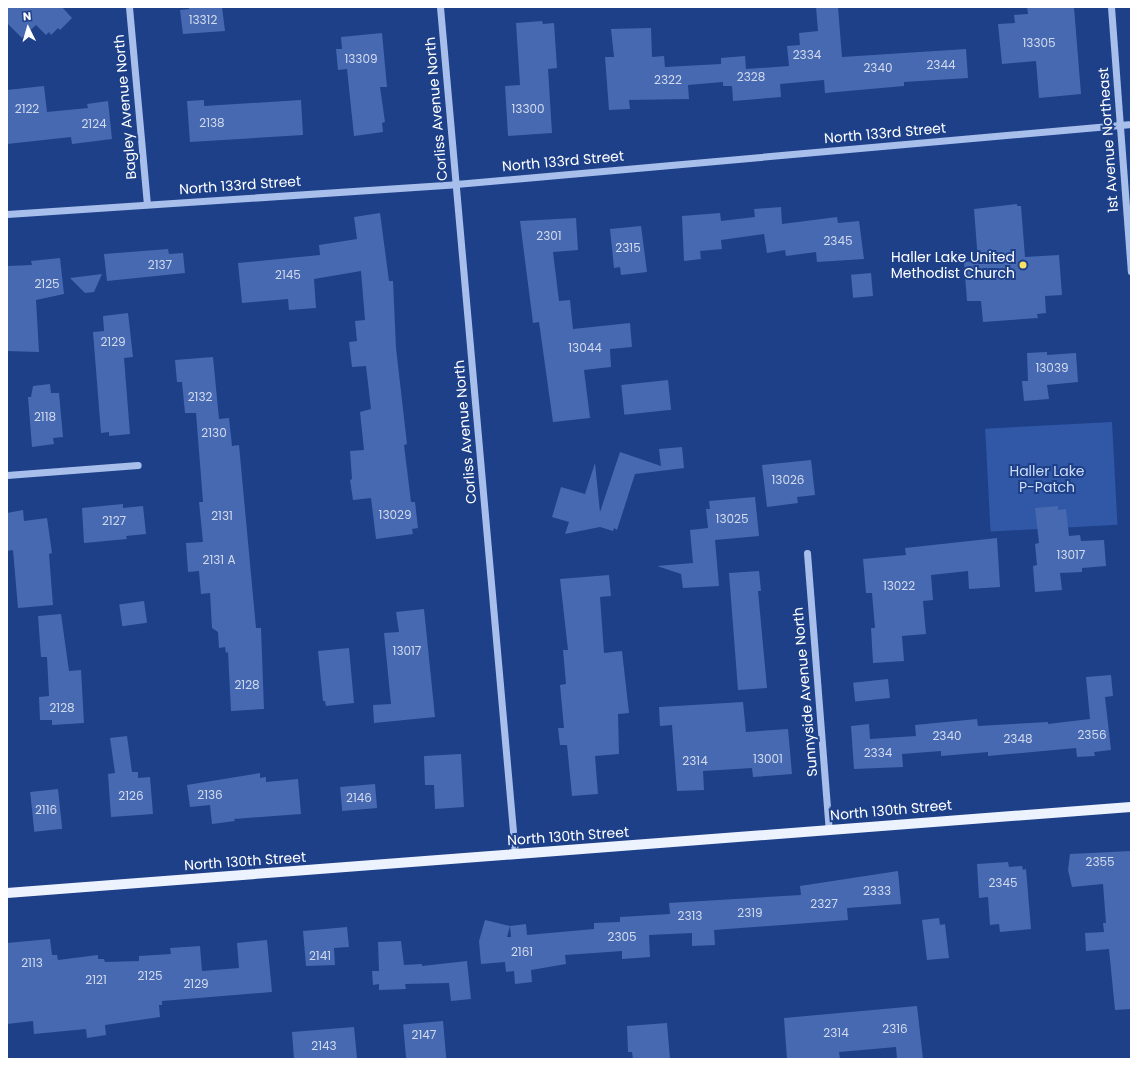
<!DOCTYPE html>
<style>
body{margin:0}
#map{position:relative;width:1138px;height:1066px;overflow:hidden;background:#1d4089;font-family:Poppins,sans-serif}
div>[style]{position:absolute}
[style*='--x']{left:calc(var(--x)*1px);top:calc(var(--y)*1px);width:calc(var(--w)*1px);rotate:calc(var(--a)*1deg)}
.green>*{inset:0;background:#3158a7;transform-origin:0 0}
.building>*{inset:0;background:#4669b2;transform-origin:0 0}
.minor>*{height:7px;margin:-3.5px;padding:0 3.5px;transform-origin:3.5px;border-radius:3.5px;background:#a8bfec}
.major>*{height:10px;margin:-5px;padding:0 5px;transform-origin:5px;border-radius:5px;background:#edf2ff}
.dots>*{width:11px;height:11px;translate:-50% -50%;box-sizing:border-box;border:2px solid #1d4089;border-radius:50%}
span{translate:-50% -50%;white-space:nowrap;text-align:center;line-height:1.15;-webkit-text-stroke:4px #1d4089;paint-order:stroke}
.number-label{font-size:12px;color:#d1daec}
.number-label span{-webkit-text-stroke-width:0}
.street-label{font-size:14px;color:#fff}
.poi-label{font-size:14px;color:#fff}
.right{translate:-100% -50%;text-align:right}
.park-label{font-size:14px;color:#cddcf9}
.frame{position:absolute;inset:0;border:8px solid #fff;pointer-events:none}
.north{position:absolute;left:8px;top:8px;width:40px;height:40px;-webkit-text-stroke:3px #1d4089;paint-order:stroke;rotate:355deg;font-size:11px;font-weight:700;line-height:16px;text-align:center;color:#fff}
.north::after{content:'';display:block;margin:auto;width:14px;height:18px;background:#fff;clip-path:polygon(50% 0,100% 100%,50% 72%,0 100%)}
</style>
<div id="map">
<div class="green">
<i style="left:1112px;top:422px;width:103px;height:127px;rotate:87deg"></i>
</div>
<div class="building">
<i style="clip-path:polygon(7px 7px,62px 7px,72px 18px,60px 30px,58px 28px,51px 35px,49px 32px,46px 35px,36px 25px,22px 38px,7px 23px)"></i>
<i style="clip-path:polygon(189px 7px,222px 7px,225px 31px,183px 34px,180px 10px,189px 9px)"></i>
<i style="clip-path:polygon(816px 7px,838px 7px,842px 57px,966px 49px,968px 78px,904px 82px,904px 86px,825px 93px,824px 80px,780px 84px,781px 97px,733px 101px,732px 86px,723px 86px,723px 82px,688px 85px,689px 99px,629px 100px,630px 109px,609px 110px,605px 57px,614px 57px,611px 29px,651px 28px,652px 57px,664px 56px,665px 67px,721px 64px,721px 58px,745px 56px,746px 69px,789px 66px,787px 46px,800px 45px,799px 33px,818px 31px)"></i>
<i style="clip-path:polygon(1027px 7px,1074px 7px,1081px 94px,1039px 98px,1036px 61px,1002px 64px,998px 24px,1015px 23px,1014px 15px,1028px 14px)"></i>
<i style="clip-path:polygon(542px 21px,543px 24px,554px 23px,557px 68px,548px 69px,552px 133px,508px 136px,505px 86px,520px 85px,516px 23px)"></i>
<i style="clip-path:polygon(382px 33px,387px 87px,380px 87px,385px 122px,382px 123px,383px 132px,354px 136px,347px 69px,338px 70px,336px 49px,342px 49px,341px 37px)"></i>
<i style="clip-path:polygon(44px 86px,47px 112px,88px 108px,87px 104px,108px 101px,112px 139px,72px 144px,71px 137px,7px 144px,7px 90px)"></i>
<i style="clip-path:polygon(204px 100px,204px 106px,301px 100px,303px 135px,190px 142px,187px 101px)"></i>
<i style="clip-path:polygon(1017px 204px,1017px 206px,1021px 206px,1025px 257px,1059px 255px,1062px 295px,1045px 296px,1046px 313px,1037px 314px,1038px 318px,983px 322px,981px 301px,967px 301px,964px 262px,978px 261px,974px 209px)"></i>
<i style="clip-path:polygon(781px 207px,782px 224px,837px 217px,838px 223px,859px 221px,864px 259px,817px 262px,816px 252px,786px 256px,785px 250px,767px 253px,764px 234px,721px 240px,722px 249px,700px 251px,701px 259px,684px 261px,682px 216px,720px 213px,721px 221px,755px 217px,754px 209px)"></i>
<i style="clip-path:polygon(380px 213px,389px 281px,393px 281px,396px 348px,407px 444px,404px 445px,411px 502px,415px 502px,418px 528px,412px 529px,413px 534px,376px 539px,371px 498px,353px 500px,350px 480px,352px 479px,350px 451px,364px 450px,360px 412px,371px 409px,366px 366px,352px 367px,349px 342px,357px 341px,355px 321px,365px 320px,361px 271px,314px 279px,316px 308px,289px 310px,288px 299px,242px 303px,238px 263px,320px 255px,319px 245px,357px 239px,354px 217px)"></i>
<i style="clip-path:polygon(576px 218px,578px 250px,553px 252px,559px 301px,570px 300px,573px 329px,630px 323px,632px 347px,610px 349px,611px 367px,584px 370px,590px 418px,553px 422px,539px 322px,533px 323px,520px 221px)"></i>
<i style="clip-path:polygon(641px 226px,647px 272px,621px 275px,620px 267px,614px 268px,610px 229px)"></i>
<i style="clip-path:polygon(168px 249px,169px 254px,183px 253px,185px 273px,107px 281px,104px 254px)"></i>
<i style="clip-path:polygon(60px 258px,64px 294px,36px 300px,39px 352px,7px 351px,7px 266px,32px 265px,31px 261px)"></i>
<i style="left:871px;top:273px;width:23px;height:20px;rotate:85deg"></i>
<i style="clip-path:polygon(102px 274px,94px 292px,85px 293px,70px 278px)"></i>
<i style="clip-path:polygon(128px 313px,133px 357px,124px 358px,130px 434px,109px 436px,109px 432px,101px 433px,93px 332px,104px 331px,103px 316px)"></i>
<i style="clip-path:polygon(1047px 352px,1047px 355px,1076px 353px,1078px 382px,1047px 385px,1049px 399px,1024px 401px,1022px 381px,1028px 381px,1027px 353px)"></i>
<i style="clip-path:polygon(213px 357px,219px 419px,229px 418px,232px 446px,239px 445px,256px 628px,261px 628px,264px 709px,231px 711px,228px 652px,226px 653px,225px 647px,219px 648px,218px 632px,212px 628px,210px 593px,201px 594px,199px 571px,188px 572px,186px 543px,203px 542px,199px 502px,203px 502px,196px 413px,185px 413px,182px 382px,177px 382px,175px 360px)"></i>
<i style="left:668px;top:380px;width:30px;height:47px;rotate:84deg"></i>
<i style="clip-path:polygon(50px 384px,51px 393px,59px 393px,63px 437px,53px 438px,54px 444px,32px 447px,28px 397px,31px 397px,33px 386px)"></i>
<i style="clip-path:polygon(682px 447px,684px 468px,635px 474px,617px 530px,614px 528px,613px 531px,600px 527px,565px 534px,569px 522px,552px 517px,561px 487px,585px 494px,595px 463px,600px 512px,620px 452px,661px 466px,659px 449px)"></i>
<i style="clip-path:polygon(811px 460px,815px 495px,797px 497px,798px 503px,767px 507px,762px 465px)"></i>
<i style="clip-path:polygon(755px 497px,759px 536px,715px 540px,719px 586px,683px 588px,681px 574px,657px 566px,693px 563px,690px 530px,708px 528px,706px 509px,710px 509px,709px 501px)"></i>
<i style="clip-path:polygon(123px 504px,123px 508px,143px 506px,146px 534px,126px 536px,127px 539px,84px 543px,82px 508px)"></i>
<i style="clip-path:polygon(1058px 506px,1058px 510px,1066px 509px,1069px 536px,1080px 535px,1081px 541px,1104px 540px,1106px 566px,1082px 568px,1082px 572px,1060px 573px,1062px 590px,1035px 592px,1033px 566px,1037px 565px,1035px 544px,1039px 543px,1035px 508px)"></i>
<i style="clip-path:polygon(23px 510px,24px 521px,47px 518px,52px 553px,49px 554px,53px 605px,18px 608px,13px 550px,7px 551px,7px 513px)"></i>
<i style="clip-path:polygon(997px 538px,1000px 587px,969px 589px,968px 571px,931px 575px,933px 600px,923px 601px,926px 634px,902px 636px,904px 661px,873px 663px,871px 628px,875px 628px,872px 593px,866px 593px,863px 559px,906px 555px,905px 548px)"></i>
<i style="clip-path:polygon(759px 571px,761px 591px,758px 591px,767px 688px,738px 690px,729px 573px)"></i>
<i style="clip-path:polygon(609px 575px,611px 596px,600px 597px,604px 653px,622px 651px,629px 713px,618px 714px,619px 754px,595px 756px,598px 794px,572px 796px,567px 745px,560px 745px,558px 728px,564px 728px,560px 685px,566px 684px,563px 650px,568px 650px,560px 579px)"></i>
<i style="left:144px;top:601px;width:22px;height:25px;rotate:82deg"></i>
<i style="clip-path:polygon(424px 609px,435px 717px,374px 723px,373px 705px,391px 704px,384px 633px,399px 632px,396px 612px)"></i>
<i style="clip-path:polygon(61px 614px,69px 671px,81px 670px,84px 723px,52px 725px,52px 720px,40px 720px,39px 697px,49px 696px,47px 657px,41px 657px,38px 616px)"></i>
<i style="clip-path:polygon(349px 648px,354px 703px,326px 706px,325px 701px,323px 701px,318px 651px)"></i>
<i style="clip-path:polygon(1111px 675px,1113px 696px,1105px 697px,1111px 750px,1094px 752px,1095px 756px,1077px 757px,1076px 748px,988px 756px,988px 752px,941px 756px,941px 751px,902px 754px,903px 767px,854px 769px,851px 726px,869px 724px,870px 739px,916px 736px,915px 725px,977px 719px,978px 726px,1048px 722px,1048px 724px,1090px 719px,1086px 677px)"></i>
<i style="left:888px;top:679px;width:19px;height:35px;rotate:84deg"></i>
<i style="clip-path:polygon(743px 702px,746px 732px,788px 729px,792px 774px,753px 777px,752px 768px,703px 771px,704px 790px,677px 791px,672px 725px,660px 726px,659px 707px)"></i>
<i style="clip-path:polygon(127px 736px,132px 772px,138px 772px,138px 778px,150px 777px,153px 814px,111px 817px,108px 774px,115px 773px,110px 738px)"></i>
<i style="clip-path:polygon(461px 754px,464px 807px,435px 809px,434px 785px,425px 785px,424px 756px)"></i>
<i style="clip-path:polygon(260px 773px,260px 778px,266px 777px,266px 782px,298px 779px,301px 814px,234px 819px,235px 821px,212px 824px,210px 805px,190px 807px,187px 785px)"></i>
<i style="left:375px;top:784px;width:24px;height:35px;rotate:85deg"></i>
<i style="left:58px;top:789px;width:40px;height:28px;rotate:84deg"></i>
<i style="clip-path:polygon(1131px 851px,1131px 1009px,1115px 1010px,1109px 949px,1086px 951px,1085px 933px,1104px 932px,1103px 923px,1106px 923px,1103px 884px,1072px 887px,1068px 870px,1070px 854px)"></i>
<i style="clip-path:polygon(1008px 862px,1009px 867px,1022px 866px,1023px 870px,1026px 869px,1031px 929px,1000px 932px,999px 924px,990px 925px,988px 897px,979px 898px,977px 864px)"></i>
<i style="clip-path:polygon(898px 871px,901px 904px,847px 908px,848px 920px,714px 930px,715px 945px,692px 946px,692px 933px,649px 935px,650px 957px,622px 959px,622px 951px,565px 955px,566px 964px,531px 970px,532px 982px,515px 984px,514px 971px,506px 972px,505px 962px,481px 964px,479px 941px,485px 920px,510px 926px,507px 937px,511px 937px,510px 926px,526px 924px,527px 935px,594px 929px,594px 923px,620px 922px,620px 917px,670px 914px,669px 903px,801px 895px,800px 886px)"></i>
<i style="clip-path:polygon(939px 918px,940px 925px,945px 924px,949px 958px,927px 960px,922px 920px)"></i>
<i style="clip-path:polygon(347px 927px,349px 947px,334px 948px,335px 965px,306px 966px,303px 931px)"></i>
<i style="clip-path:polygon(50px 939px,52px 955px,57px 955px,58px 960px,98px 955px,98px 959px,104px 959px,105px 962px,139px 961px,139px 956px,171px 954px,170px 948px,200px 946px,202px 971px,239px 968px,237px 943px,267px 940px,272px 992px,162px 1001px,162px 1005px,159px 1005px,160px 1017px,105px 1025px,106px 1035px,87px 1038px,86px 1029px,34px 1034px,33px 1021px,7px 1024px,7px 943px)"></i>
<i style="clip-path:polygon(401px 941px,404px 965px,422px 964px,422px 966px,467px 961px,471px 999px,451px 1001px,449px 983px,405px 984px,406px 989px,379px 990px,379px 984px,373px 985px,372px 971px,379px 971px,378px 942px)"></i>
<i style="clip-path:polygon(917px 1006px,923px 1059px,897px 1059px,896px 1047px,839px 1052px,840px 1059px,787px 1059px,784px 1018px)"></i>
<i style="left:443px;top:1021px;width:38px;height:40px;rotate:85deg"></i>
<i style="clip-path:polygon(667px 1023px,670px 1059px,633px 1059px,632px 1052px,628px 1052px,627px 1026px)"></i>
<i style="clip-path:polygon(354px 1027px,357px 1059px,294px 1059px,292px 1032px)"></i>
</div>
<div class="minor">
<i style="--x:129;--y:7;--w:198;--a:84.8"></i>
<i style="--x:440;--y:7;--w:850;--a:84.94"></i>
<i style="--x:1111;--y:7;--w:265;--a:85.7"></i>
<i style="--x:7;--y:214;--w:450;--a:-3.8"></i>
<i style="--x:456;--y:184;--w:678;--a:-5.08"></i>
<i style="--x:7;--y:475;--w:131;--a:-4.4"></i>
<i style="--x:807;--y:553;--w:278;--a:85.5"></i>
</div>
<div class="major">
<i style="--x:7;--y:893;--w:1127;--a:-4.38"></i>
</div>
<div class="dots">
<i style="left:1023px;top:265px;background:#fbe166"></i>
</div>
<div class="number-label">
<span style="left:203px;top:20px">13312</span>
<span style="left:1039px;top:43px">13305</span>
<span style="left:807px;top:55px">2334</span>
<span style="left:361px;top:59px">13309</span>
<span style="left:941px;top:65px">2344</span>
<span style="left:878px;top:68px">2340</span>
<span style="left:751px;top:77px">2328</span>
<span style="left:668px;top:80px">2322</span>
<span style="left:27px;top:109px">2122</span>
<span style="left:528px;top:109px">13300</span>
<span style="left:212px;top:123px">2138</span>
<span style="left:94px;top:124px">2124</span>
<span style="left:549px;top:236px">2301</span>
<span style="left:838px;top:241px">2345</span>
<span style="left:628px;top:248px">2315</span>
<span style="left:160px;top:265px">2137</span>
<span style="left:288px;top:275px">2145</span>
<span style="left:47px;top:284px">2125</span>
<span style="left:113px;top:342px">2129</span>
<span style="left:585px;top:348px">13044</span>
<span style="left:1052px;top:368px">13039</span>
<span style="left:200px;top:397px">2132</span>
<span style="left:45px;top:417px">2118</span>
<span style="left:214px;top:433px">2130</span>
<span style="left:788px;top:480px">13026</span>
<span style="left:395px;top:515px">13029</span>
<span style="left:222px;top:516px">2131</span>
<span style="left:732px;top:519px">13025</span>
<span style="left:114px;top:521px">2127</span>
<span style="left:1071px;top:555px">13017</span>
<span style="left:219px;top:560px">2131 A</span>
<span style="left:899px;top:586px">13022</span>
<span style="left:407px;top:651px">13017</span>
<span style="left:247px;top:685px">2128</span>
<span style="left:62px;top:708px">2128</span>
<span style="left:1092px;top:735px">2356</span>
<span style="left:947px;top:736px">2340</span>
<span style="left:1018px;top:739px">2348</span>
<span style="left:878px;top:753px">2334</span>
<span style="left:768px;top:759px">13001</span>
<span style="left:695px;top:761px">2314</span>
<span style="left:210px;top:795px">2136</span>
<span style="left:131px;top:796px">2126</span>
<span style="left:359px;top:798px">2146</span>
<span style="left:46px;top:810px">2116</span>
<span style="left:1100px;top:862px">2355</span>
<span style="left:1003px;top:883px">2345</span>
<span style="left:877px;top:891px">2333</span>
<span style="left:824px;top:904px">2327</span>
<span style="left:750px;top:913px">2319</span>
<span style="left:690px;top:916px">2313</span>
<span style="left:622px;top:937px">2305</span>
<span style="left:522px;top:952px">2161</span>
<span style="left:320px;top:956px">2141</span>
<span style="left:32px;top:963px">2113</span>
<span style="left:150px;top:976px">2125</span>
<span style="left:96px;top:980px">2121</span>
<span style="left:196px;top:984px">2129</span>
<span style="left:895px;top:1029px">2316</span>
<span style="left:836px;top:1033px">2314</span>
<span style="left:424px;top:1035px">2147</span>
<span style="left:324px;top:1046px">2143</span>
</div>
<div class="street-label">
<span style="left:125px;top:107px;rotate:-95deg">Bagley Avenue North</span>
<span style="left:436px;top:109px;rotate:-95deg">Corliss Avenue North</span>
<span style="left:885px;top:133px;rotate:-5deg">North 133rd Street</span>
<span style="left:1108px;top:140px;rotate:-94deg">1st Avenue Northeast</span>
<span style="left:563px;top:161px;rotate:-5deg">North 133rd Street</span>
<span style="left:240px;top:185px;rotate:-4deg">North 133rd Street</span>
<span style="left:465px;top:432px;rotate:-95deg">Corliss Avenue North</span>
<span style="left:805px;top:692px;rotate:-95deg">Sunnyside Avenue North</span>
<span style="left:891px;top:810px;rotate:-5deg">North 130th Street</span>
<span style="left:568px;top:836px;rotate:-4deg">North 130th Street</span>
<span style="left:245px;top:861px;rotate:-4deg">North 130th Street</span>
</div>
<div class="poi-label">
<span class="right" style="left:1015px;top:265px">Haller Lake United<br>Methodist Church</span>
</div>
<div class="park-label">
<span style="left:1047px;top:479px">Haller Lake<br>P-Patch</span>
</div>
<div class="frame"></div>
<div class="north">N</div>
</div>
